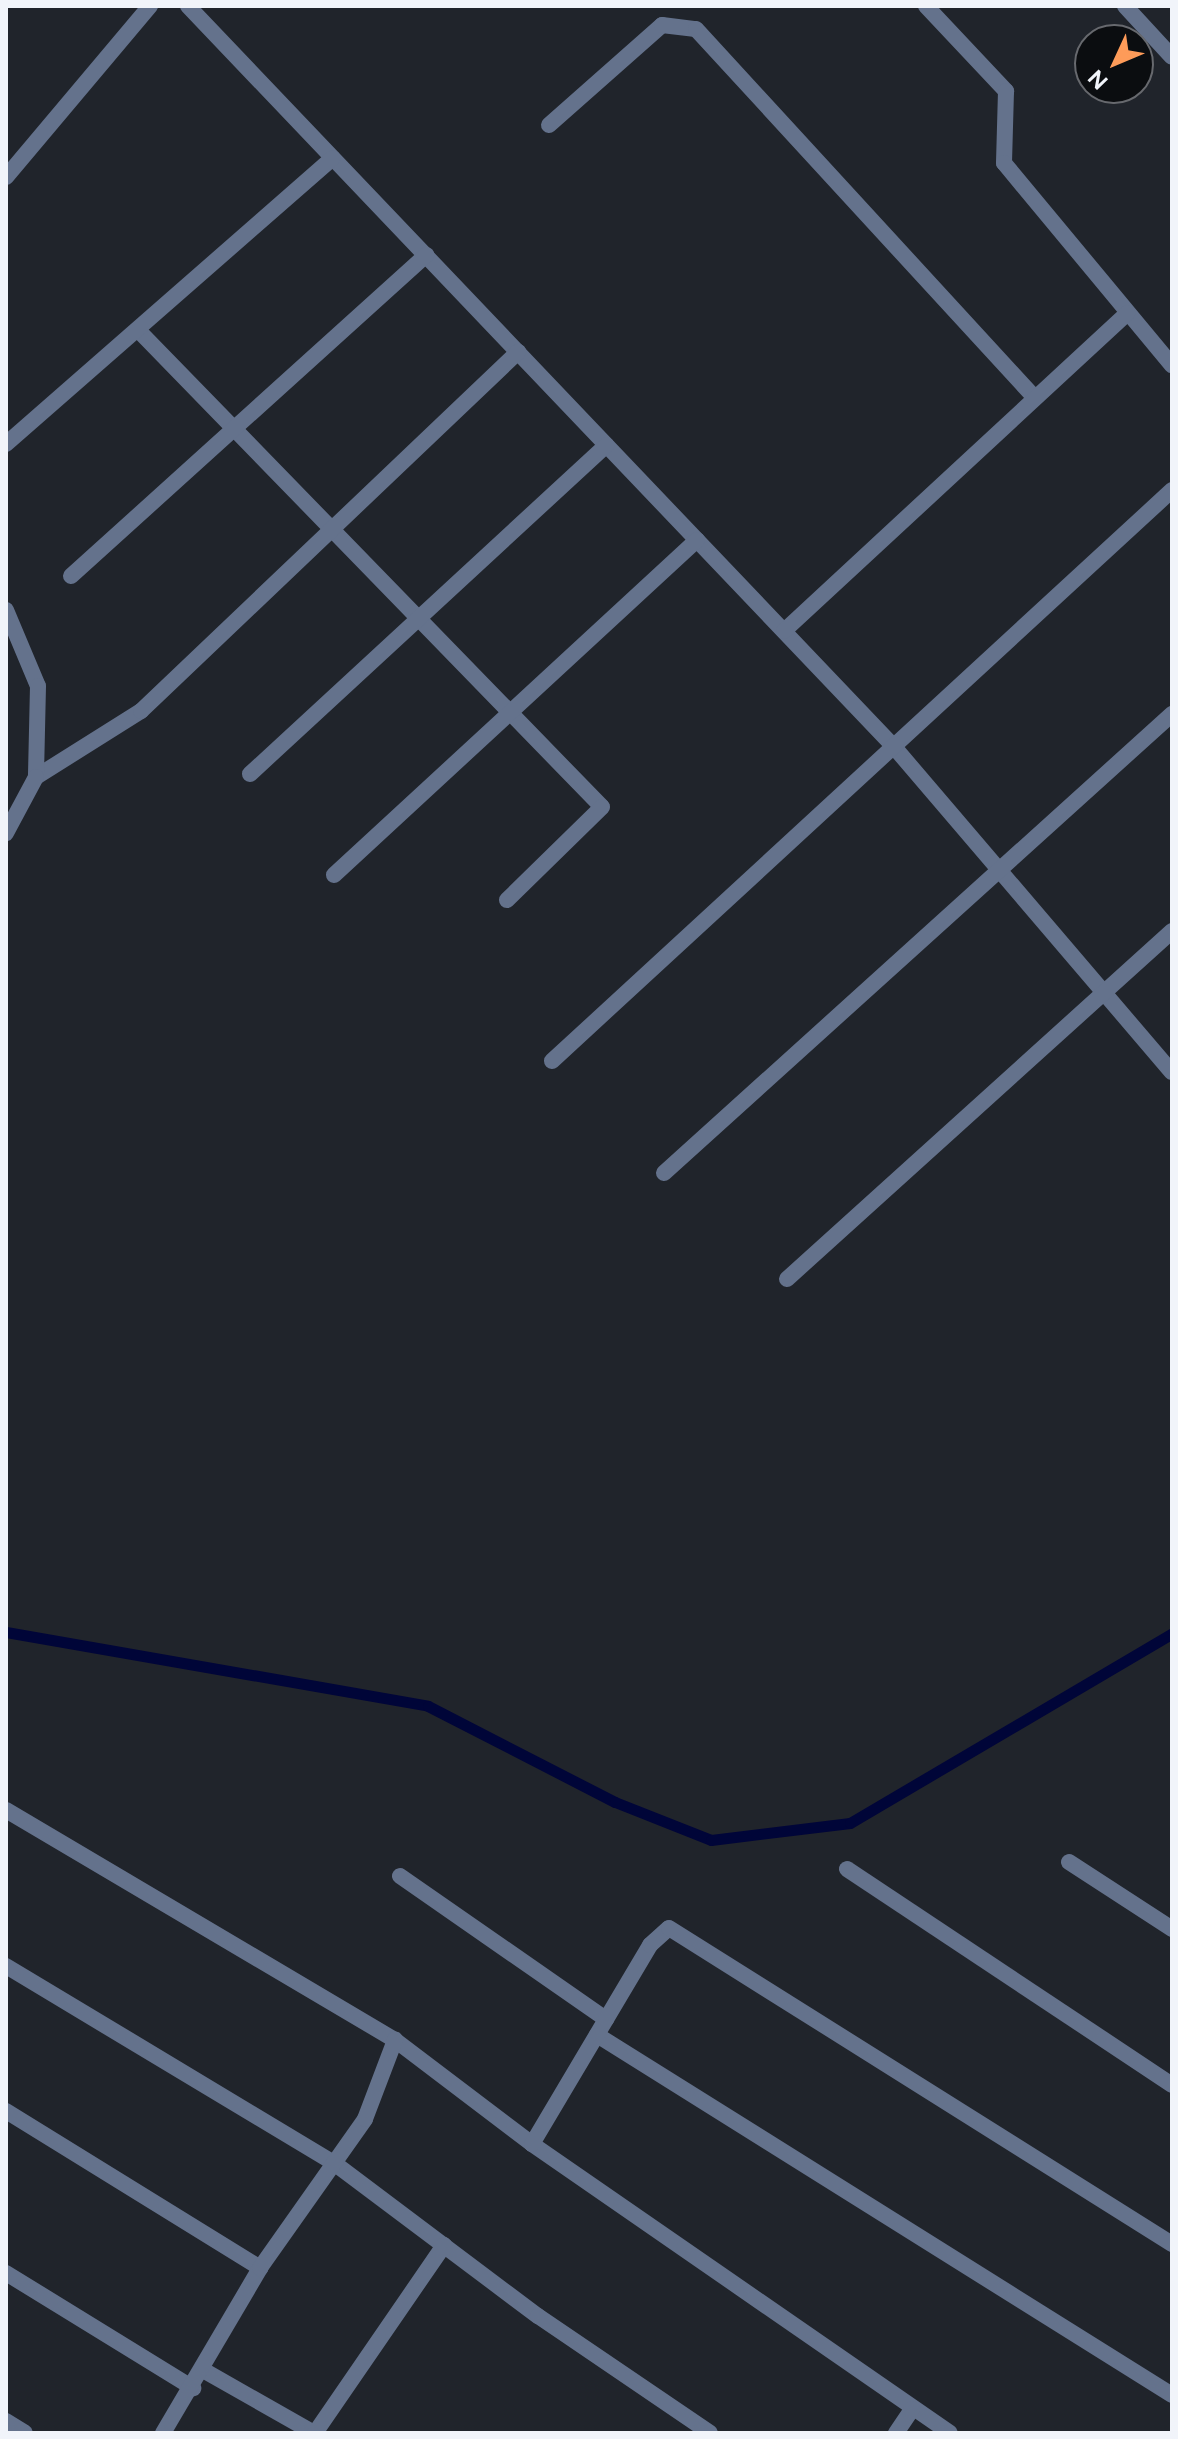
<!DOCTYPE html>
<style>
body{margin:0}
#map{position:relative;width:1178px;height:2439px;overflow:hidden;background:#20242b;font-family:Figtree,sans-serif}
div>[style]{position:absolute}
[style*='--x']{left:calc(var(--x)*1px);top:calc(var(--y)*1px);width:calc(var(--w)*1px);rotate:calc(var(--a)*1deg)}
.stream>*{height:11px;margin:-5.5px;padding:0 5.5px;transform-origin:5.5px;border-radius:5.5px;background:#000538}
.minor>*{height:16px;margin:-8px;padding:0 8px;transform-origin:8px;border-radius:8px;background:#64728c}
.tertiary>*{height:16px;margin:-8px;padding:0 8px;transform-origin:8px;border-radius:8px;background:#64728c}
span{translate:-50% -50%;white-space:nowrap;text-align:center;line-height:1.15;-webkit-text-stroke:6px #0b0d10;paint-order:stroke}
.frame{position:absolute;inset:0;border:8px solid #f1f4fa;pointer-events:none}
.north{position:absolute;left:1074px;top:24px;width:80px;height:80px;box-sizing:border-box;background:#0b0d10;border:2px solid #67696e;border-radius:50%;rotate:226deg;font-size:22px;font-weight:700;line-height:32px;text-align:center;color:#f1f4fa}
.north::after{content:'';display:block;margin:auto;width:28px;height:36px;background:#fe9b59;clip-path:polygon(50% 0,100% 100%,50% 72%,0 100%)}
</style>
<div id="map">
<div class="stream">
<i style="--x:6;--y:1632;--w:428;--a:9.9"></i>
<i style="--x:428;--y:1706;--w:210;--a:27.2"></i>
<i style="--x:615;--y:1802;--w:103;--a:21.6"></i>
<i style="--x:711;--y:1840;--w:140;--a:-7"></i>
<i style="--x:850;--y:1823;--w:374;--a:-30.5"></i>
</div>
<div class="minor">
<i style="--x:188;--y:6;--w:1025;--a:46.38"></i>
<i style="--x:895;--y:748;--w:426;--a:49.5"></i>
<i style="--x:926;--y:6;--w:117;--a:46.7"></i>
<i style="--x:1006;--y:91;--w:72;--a:91.6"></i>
<i style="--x:1004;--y:163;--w:263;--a:50.3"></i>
<i style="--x:1125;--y:6;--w:69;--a:47.3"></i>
<i style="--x:549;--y:125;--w:151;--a:-41.5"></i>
<i style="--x:662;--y:25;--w:34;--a:7"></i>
<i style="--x:696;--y:29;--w:501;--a:47.43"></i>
<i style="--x:138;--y:330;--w:665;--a:45.79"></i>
<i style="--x:602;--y:807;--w:133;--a:135.6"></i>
<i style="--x:6;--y:444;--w:434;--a:-41.2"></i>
<i style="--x:71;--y:576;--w:479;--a:-42.1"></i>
<i style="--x:784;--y:631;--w:468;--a:-42.8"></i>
<i style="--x:250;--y:774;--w:485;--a:-42.7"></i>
<i style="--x:36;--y:777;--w:124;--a:-32.2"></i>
<i style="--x:141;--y:711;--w:521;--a:-43.6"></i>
<i style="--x:334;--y:875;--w:494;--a:-42.7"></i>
<i style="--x:552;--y:1061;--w:843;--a:-42.64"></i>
<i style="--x:664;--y:1173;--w:685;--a:-42.1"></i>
<i style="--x:787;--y:1279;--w:519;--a:-42.11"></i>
<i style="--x:6;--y:1810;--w:452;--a:30.6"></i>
<i style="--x:395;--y:2040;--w:172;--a:37.2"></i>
<i style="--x:532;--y:2144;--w:508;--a:34.66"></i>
<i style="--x:1069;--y:1862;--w:123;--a:33"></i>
<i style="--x:847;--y:1869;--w:390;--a:33.6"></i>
<i style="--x:400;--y:1876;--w:251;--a:34.8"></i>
<i style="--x:6;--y:1966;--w:383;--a:31"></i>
<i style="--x:334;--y:2163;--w:255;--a:36.9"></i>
<i style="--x:538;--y:2316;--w:208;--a:34.2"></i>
<i style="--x:597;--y:2035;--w:678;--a:32.05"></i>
<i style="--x:6;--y:2111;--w:299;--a:31.7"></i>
<i style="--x:532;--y:2144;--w:231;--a:-59.3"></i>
<i style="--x:650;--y:1945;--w:25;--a:-42"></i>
<i style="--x:669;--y:1928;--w:594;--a:32.14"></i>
<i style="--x:6;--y:2273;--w:220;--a:31.6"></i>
<i style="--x:203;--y:2370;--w:128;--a:29.6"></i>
<i style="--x:6;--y:2421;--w:22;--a:32"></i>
<i style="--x:163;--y:2433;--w:191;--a:-59.5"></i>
<i style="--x:260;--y:2268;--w:182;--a:-54.8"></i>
<i style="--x:365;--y:2119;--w:85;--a:-69.2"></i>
<i style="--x:315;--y:2433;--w:228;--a:-55.5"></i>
<i style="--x:896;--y:2433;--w:29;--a:-56"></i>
</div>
<div class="tertiary">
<i style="--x:6;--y:177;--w:224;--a:-49.9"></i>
<i style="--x:6;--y:610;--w:82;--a:67.2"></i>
<i style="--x:38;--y:686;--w:91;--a:91.3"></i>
<i style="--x:36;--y:777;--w:64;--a:118.2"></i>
</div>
<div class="frame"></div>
<div class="north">N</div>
</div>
